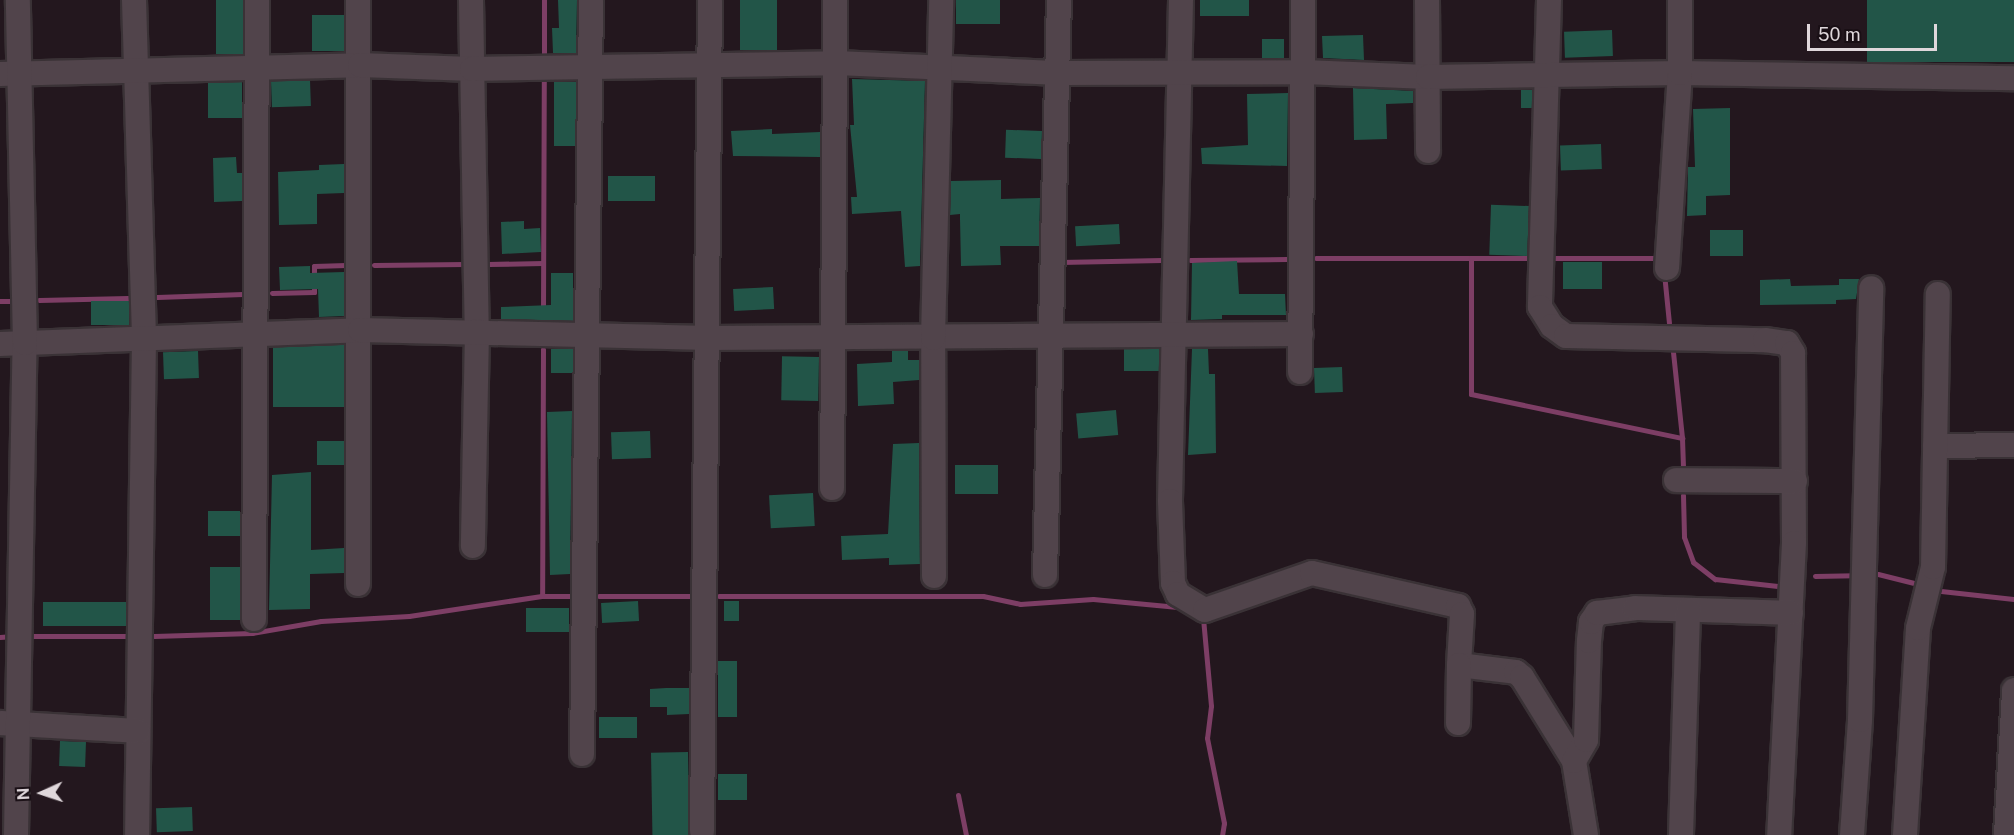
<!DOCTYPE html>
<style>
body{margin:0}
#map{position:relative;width:2014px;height:835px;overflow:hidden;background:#23171e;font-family:"Public Sans",sans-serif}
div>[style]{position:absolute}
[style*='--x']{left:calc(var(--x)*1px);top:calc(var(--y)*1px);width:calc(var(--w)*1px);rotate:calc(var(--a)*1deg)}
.stream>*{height:5px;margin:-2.5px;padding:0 2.5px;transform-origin:2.5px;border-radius:2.5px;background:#7d3e65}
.building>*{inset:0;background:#225548;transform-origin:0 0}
.roads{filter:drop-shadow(2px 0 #3a3236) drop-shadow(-2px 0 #3a3236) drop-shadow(0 2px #3a3236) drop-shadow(0 -2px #3a3236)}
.minor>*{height:24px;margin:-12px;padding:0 12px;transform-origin:12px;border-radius:12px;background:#51444b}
span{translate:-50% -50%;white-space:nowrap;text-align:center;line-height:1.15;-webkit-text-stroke:5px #190f15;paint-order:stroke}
.north{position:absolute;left:12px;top:763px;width:60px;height:60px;-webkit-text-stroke:4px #190f15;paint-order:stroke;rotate:267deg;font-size:16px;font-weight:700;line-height:24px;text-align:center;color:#dfd7db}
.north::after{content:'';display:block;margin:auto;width:21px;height:27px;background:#dfd7db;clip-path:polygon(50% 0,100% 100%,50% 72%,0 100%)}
.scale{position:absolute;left:1807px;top:24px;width:130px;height:27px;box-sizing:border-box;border:3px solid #dfd7db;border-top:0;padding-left:8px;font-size:18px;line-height:21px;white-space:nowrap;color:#dfd7db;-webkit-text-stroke:4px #190f15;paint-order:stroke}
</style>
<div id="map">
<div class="stream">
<i style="--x:544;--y:53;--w:53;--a:-90"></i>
<i style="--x:1316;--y:258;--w:155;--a:0"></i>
<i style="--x:1471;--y:258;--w:136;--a:90"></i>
<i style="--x:1471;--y:394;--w:216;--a:11.8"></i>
<i style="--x:1682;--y:438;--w:28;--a:88"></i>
<i style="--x:1471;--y:258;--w:55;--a:0"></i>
<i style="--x:1555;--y:258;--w:106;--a:0"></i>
<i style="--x:1190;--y:260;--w:97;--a:-0.6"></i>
<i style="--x:1060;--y:262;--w:102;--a:-1.1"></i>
<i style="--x:488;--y:264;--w:55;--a:-1"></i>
<i style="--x:374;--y:265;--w:91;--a:-0.6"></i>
<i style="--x:1664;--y:273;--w:50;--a:84.3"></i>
<i style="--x:272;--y:293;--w:42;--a:-1.4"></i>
<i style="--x:314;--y:292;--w:26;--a:-90"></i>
<i style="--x:314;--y:266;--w:32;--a:-2"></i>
<i style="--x:157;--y:297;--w:86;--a:-2"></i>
<i style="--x:39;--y:300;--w:89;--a:-1.3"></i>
<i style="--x:0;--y:301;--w:10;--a:0"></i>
<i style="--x:543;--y:311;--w:230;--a:-89.8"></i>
<i style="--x:543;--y:349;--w:247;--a:90.2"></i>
<i style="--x:542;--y:596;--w:28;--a:0"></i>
<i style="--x:1673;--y:352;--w:86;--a:84"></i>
<i style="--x:1683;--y:495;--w:42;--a:88.6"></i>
<i style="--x:1684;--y:537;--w:27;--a:70"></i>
<i style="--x:1693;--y:562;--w:28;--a:38"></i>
<i style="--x:1715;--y:579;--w:63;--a:6.3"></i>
<i style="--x:1878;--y:574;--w:36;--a:14"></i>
<i style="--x:1815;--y:576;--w:39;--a:-1"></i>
<i style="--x:1941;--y:591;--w:73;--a:6.3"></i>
<i style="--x:599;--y:596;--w:92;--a:0"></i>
<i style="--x:719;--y:596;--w:264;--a:0"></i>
<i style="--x:983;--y:596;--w:38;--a:12"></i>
<i style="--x:1020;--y:604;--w:73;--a:-3.9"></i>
<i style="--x:1093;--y:599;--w:85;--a:5.4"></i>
<i style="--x:1203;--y:618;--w:88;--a:84.8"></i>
<i style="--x:1211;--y:706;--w:32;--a:97"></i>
<i style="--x:1207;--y:738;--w:87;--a:78.7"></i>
<i style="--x:1224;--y:823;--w:12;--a:99"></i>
<i style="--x:32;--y:636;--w:93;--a:0"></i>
<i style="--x:154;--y:636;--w:98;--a:-1.8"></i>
<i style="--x:252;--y:633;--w:70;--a:-9.9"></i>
<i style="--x:321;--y:621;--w:88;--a:-3.3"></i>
<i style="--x:409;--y:616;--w:134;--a:-8.6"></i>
<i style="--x:0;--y:637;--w:13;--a:-4"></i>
<i style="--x:958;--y:795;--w:41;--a:78.7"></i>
</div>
<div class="building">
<i style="left:216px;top:0;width:27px;height:54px"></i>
<i style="clip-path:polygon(558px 0,577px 0,576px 53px,553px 53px,552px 28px,559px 28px)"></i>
<i style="left:740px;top:0;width:37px;height:50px"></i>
<i style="left:956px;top:0;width:44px;height:24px"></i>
<i style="left:1200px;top:0;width:49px;height:16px"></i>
<i style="left:1867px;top:0;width:147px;height:62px"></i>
<i style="left:344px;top:15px;width:36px;height:32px;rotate:90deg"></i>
<i style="left:1612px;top:30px;width:26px;height:48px;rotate:88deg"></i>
<i style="clip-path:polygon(1363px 35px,1364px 60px,1323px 58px,1322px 36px)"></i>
<i style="left:1284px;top:39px;width:19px;height:22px;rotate:90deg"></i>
<i style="clip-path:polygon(852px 79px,925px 81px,920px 266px,905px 267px,901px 211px,852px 214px,851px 197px,857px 197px,850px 125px,854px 125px)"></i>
<i style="left:310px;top:80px;width:26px;height:39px;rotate:88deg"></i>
<i style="left:242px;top:82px;width:36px;height:34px;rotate:90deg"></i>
<i style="left:554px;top:82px;width:22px;height:64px"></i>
<i style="clip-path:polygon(1353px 88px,1413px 91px,1413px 103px,1386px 104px,1387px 139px,1354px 140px)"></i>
<i style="left:1521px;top:90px;width:11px;height:18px"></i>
<i style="clip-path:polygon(1288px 93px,1287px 166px,1202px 164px,1201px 148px,1248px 145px,1247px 94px)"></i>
<i style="clip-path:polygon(1730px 108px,1730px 195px,1706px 196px,1706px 215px,1687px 216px,1688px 167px,1695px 167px,1693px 109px)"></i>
<i style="clip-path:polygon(772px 129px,772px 134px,820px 132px,820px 157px,733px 156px,731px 131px)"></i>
<i style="left:1042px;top:131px;width:28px;height:36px;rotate:92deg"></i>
<i style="left:1601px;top:144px;width:25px;height:41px;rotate:88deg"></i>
<i style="clip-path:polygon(236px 157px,237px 173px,242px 173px,242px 201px,214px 202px,213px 158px)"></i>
<i style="clip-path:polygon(344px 164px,344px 193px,317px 194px,317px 224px,279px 225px,278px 172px,319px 170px,319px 165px)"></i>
<i style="left:655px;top:176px;width:25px;height:47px;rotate:90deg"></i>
<i style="clip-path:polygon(1001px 180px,1001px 199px,1040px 198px,1039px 246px,1000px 246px,1001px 265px,961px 266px,960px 219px,960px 214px,950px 215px,951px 181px)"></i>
<i style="left:1529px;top:206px;width:50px;height:38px;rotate:92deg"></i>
<i style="clip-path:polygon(524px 221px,524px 229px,540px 228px,541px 252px,502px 254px,501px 222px)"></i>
<i style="left:1119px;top:224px;width:20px;height:44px;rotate:87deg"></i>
<i style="left:1743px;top:230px;width:26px;height:33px;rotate:90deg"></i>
<i style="clip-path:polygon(1237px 261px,1239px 294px,1285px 294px,1286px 315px,1222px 315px,1222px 319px,1191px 320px,1192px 263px)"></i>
<i style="left:1563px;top:262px;width:39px;height:27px"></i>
<i style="clip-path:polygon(310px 266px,310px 273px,344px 272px,344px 316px,319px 317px,318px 289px,280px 290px,279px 267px)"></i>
<i style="clip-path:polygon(551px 273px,573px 273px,573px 321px,501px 319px,501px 307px,551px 305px)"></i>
<i style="clip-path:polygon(1790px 279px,1791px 286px,1839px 285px,1839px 279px,1859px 279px,1856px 299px,1836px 300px,1836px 304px,1760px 305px,1760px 280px)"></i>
<i style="left:773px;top:287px;width:22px;height:40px;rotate:87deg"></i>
<i style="left:129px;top:301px;width:24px;height:38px;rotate:90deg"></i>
<i style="left:344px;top:345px;width:62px;height:71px;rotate:90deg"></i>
<i style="left:551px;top:349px;width:22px;height:24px"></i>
<i style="left:1124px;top:349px;width:35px;height:22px"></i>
<i style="clip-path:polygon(1192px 349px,1208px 349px,1209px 374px,1215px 374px,1216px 453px,1188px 455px)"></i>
<i style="left:198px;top:351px;width:27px;height:35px;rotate:88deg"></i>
<i style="clip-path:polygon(892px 351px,908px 351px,908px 360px,919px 360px,919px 380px,893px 382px,894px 404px,858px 406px,857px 364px,892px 362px)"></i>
<i style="left:819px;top:357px;width:44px;height:37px;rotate:91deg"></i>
<i style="left:1342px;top:367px;width:25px;height:28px;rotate:88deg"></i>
<i style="left:1116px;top:410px;width:25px;height:40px;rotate:85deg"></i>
<i style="clip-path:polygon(572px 411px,570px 574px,550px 575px,547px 412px)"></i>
<i style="left:650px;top:431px;width:27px;height:39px;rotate:88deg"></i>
<i style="left:344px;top:441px;width:24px;height:27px;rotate:90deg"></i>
<i style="clip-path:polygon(919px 443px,920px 564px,889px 565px,889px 558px,842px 560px,841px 536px,888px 534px,893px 444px)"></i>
<i style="left:955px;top:465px;width:43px;height:29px"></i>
<i style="clip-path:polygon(311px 472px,311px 550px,344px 548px,344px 573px,310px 574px,310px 609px,269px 610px,272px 475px)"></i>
<i style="left:813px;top:493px;width:33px;height:44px;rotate:87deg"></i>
<i style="left:240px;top:511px;width:25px;height:32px;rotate:90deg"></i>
<i style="left:240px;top:567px;width:53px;height:30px;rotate:90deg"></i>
<i style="left:638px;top:601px;width:20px;height:37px;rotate:87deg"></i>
<i style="left:739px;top:601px;width:20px;height:15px;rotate:90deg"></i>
<i style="left:126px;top:602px;width:24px;height:83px;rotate:90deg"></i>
<i style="left:569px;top:608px;width:24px;height:43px;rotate:90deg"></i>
<i style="left:718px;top:661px;width:19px;height:56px"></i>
<i style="clip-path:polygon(666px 688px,689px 688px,689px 714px,667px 715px,667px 707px,650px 707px,650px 689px)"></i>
<i style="left:637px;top:717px;width:21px;height:38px;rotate:90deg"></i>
<i style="left:60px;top:741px;width:26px;height:25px;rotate:2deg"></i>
<i style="left:688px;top:752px;width:83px;height:37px;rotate:89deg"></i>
<i style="left:747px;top:774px;width:26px;height:29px;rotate:90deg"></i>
<i style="left:192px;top:807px;width:24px;height:36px;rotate:88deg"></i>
</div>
<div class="roads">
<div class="minor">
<i style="--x:134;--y:0;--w:339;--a:88.3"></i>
<i style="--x:144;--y:339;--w:496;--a:90.8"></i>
<i style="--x:358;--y:0;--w:584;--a:90"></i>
<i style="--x:471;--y:0;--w:331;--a:89"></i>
<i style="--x:477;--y:331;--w:215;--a:91.1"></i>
<i style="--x:1181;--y:0;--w:501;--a:91.26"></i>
<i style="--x:1170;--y:501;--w:82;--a:87.9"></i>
<i style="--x:1173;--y:583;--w:12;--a:66"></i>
<i style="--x:1178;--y:594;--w:31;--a:31"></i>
<i style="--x:1205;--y:610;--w:113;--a:-19.1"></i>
<i style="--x:1312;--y:573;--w:150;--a:12.7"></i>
<i style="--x:1458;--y:606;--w:9;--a:63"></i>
<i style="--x:1462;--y:614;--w:51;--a:93.4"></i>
<i style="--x:1459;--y:665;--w:57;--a:7"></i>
<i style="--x:1516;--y:672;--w:8;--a:40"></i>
<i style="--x:1522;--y:677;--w:99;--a:58.2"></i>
<i style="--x:1574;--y:761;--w:75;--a:80.8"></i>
<i style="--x:1427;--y:0;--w:151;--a:89.6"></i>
<i style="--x:1549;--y:0;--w:307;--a:91.7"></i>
<i style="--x:1540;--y:307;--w:22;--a:58"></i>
<i style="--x:1552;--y:326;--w:17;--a:36"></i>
<i style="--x:1566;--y:336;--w:199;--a:1.2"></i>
<i style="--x:1765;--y:340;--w:22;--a:8"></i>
<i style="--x:1787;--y:343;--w:12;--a:59"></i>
<i style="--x:1793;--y:353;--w:190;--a:89.7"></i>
<i style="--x:1794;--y:543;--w:292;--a:92.9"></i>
<i style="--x:0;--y:74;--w:360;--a:-1.4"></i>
<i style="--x:360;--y:65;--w:112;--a:2"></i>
<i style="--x:472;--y:69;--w:365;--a:-0.9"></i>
<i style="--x:837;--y:63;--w:223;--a:2.6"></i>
<i style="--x:1060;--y:73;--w:244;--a:-0.2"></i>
<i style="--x:1304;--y:72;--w:124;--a:2.3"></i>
<i style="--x:1428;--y:77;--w:252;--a:-0.9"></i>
<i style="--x:1680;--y:73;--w:334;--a:0.9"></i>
<i style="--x:1667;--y:268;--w:195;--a:-86.2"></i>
<i style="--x:1680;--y:73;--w:73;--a:-90"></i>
<i style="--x:0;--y:344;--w:360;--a:-2.2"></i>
<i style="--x:360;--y:330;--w:349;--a:1.3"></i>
<i style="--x:709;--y:338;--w:592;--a:-0.39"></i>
<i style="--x:1300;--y:372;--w:372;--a:-89.5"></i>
<i style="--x:1935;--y:446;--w:79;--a:-0.7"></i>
<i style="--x:1676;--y:480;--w:119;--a:0.5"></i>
<i style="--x:832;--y:488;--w:488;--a:-89.6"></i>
<i style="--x:1045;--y:575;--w:575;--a:-88.61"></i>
<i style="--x:934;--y:576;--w:238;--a:-90.2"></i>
<i style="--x:933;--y:338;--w:338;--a:-88.6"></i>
<i style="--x:254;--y:619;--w:619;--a:-89.72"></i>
<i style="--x:0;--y:723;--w:138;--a:3.3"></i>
<i style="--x:1458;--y:723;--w:58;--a:-89"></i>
<i style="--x:582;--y:754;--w:754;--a:-89.32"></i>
<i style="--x:1574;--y:761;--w:24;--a:-60"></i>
<i style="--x:1586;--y:740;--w:99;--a:-88.3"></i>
<i style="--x:1589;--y:641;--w:19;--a:-84"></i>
<i style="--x:1591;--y:622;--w:11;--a:-56"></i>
<i style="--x:1597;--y:613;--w:38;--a:-7"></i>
<i style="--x:1635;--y:608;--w:156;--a:1.8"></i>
<i style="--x:702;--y:831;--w:831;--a:-89.45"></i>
<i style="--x:16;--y:835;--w:492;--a:-89"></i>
<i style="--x:25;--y:343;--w:343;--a:-91.2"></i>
<i style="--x:1681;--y:835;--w:225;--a:-88.2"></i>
<i style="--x:1852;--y:835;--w:115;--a:-86"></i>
<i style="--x:1860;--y:720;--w:432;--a:-88.5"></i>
<i style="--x:1905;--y:835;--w:207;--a:-86.4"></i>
<i style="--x:1918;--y:628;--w:63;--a:-76.2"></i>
<i style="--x:1933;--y:567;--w:273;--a:-89"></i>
<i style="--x:2006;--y:835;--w:145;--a:-86.8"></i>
</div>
</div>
<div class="north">N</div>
<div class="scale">50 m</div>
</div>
